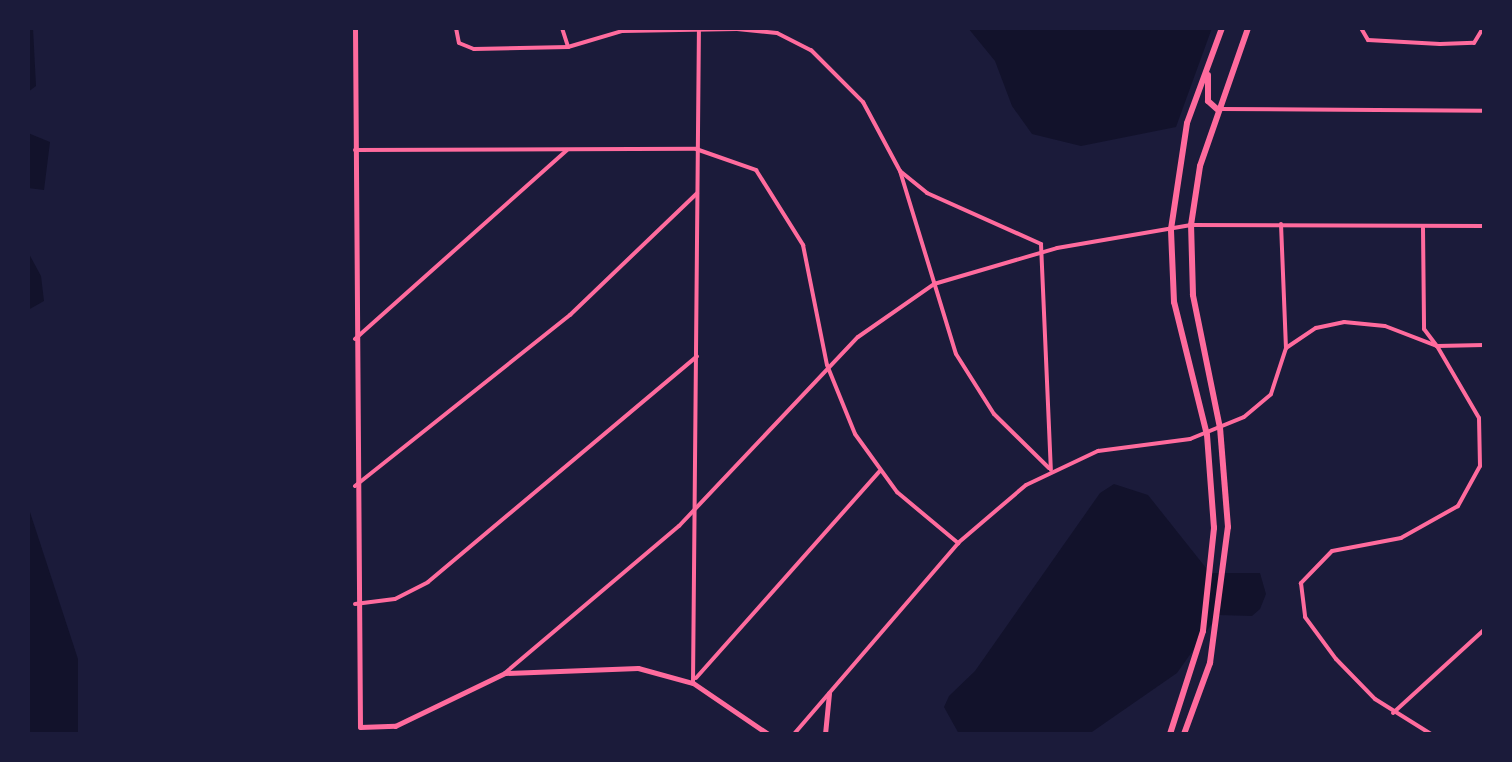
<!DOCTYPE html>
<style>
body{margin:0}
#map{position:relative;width:1512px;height:762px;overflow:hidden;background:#1b1b3a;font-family:"Fira Sans Condensed",sans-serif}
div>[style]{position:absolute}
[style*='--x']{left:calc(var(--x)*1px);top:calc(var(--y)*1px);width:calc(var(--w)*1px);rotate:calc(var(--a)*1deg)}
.water>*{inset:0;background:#12122b}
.minor>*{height:4px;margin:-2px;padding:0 2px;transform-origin:2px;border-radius:2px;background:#ff6b9d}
.tertiary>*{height:5px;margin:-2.5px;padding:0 2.5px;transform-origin:2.5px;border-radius:2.5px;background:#ff6b9d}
.primary>*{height:6px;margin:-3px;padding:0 3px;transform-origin:3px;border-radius:3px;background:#ff6b9d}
span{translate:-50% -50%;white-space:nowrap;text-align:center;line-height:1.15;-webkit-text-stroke:10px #1b1b3a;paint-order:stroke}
.frame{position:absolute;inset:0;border:30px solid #1b1b3a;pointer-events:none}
</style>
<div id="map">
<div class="water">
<i style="clip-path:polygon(28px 28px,33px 28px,36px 86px,28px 92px)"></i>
<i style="clip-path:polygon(968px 28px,1212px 28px,1176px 127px,1081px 146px,1032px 134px,1012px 106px,995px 61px)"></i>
<i style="clip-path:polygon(28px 133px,50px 142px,44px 190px,28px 188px)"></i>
<i style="clip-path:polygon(28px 252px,41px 276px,44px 301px,28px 310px)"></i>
<i style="clip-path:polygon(1114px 484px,1148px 495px,1210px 573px,1260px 573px,1266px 594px,1260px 609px,1252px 616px,1218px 615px,1177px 673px,1089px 734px,959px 734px,944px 707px,949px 696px,975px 671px,1100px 493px)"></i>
<i style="clip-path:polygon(28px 506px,78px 659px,78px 734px,28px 734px)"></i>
</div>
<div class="minor">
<i style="--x:456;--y:28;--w:15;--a:79"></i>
<i style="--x:459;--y:43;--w:16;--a:22"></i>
<i style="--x:474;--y:49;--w:94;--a:-1.2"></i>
<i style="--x:568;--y:47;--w:56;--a:-16.5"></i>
<i style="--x:622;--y:31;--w:115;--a:-1"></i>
<i style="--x:737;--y:29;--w:40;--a:5.7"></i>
<i style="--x:777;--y:33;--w:38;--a:27"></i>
<i style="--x:811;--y:50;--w:74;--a:45"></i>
<i style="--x:863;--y:102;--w:78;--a:61.8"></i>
<i style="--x:900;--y:171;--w:35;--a:39"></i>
<i style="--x:927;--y:193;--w:125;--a:24.1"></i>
<i style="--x:1041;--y:244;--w:226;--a:87.5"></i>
<i style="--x:562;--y:28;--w:20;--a:72"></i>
<i style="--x:1361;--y:28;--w:14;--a:60"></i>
<i style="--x:1368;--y:40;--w:72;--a:3.2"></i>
<i style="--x:1440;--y:44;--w:34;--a:-2"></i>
<i style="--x:1474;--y:43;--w:17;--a:-59"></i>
<i style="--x:1219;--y:109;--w:265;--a:0.4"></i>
<i style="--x:355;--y:150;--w:341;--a:-0.2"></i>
<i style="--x:696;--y:149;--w:64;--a:19.3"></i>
<i style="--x:756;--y:170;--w:89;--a:57.9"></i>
<i style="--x:803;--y:245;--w:122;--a:78.7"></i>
<i style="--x:827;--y:365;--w:74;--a:67.9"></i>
<i style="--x:855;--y:434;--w:72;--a:54.1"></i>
<i style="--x:897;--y:492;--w:80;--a:39.9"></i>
<i style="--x:900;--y:171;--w:191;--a:73"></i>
<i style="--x:956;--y:354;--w:71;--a:57.7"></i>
<i style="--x:994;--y:414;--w:77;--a:44.5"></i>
<i style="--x:1281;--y:224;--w:124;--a:87.7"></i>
<i style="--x:1423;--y:228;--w:101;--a:89.4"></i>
<i style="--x:1424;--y:329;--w:21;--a:53"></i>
<i style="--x:1437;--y:346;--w:47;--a:-1.2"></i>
<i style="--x:355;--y:339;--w:284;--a:-41.7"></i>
<i style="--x:355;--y:486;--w:275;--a:-38.5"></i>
<i style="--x:570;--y:315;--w:176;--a:-43.8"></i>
<i style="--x:355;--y:604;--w:40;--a:-7.1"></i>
<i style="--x:395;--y:599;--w:37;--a:-27"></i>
<i style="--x:428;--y:582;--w:351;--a:-40"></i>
<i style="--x:505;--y:673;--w:228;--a:-40.2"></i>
<i style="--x:679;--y:526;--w:260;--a:-46.6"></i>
<i style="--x:858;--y:337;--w:93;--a:-34.9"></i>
<i style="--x:934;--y:284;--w:128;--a:-16.3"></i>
<i style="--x:1057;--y:248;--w:136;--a:-9.7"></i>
<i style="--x:1191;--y:225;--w:293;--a:0.2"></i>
<i style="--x:696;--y:678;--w:276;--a:-48.4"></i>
<i style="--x:693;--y:683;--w:655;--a:-89.48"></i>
<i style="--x:1393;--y:713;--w:123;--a:-42.4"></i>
<i style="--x:794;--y:734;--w:252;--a:-49.3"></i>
<i style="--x:958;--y:543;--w:89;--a:-40.5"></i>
<i style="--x:1026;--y:485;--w:80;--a:-25.3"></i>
<i style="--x:1098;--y:451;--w:93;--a:-7.4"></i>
<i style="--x:1190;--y:439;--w:58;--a:-22.2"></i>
<i style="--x:1244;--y:417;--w:35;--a:-40"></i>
<i style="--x:1271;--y:394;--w:48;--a:-71.9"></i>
<i style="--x:1286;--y:348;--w:36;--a:-34"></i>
<i style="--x:1316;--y:328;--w:29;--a:-12"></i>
<i style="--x:1344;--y:322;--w:41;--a:5.6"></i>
<i style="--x:1385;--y:326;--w:56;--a:21"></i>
<i style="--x:1437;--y:346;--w:83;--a:59.7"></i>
<i style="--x:1479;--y:418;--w:48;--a:88.8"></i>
<i style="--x:1480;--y:466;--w:46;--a:118.8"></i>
<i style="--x:1458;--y:506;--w:65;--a:150.7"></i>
<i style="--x:1401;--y:538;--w:70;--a:169.3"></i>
<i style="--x:1332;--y:551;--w:45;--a:134.1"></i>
<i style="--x:1301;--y:583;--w:34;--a:83"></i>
<i style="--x:1305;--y:617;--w:52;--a:53.6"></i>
<i style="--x:1336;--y:659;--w:56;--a:45.7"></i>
<i style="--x:1375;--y:699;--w:66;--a:32"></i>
</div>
<div class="tertiary">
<i style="--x:355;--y:28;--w:699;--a:89.59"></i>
<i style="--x:360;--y:727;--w:35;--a:-2"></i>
<i style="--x:395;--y:726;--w:122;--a:-25.7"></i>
<i style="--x:505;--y:673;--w:133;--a:-2.2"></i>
<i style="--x:638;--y:668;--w:57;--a:15.3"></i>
<i style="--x:693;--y:683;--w:91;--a:34.2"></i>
<i style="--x:825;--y:734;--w:41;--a:-84.4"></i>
</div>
<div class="primary">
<i style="--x:1208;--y:75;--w:26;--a:90"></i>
<i style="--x:1208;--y:101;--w:12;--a:42"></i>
<i style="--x:1170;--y:734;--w:108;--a:-72.2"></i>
<i style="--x:1203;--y:631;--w:104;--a:-83.9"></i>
<i style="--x:1214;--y:528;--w:93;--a:-94.3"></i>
<i style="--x:1207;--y:435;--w:137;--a:-103.9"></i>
<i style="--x:1174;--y:302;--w:73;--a:-92.4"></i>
<i style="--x:1171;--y:229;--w:107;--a:-81.4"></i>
<i style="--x:1187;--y:123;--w:101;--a:-69.8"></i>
<i style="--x:1184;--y:734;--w:76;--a:-69.9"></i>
<i style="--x:1210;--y:663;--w:137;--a:-82.5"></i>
<i style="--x:1228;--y:527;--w:99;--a:-94.6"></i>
<i style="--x:1220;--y:428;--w:136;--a:-101.5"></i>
<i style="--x:1193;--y:295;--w:70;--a:-91.6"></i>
<i style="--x:1191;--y:225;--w:60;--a:-81.3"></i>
<i style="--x:1200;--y:166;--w:146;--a:-70.8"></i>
</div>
<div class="frame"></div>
</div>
